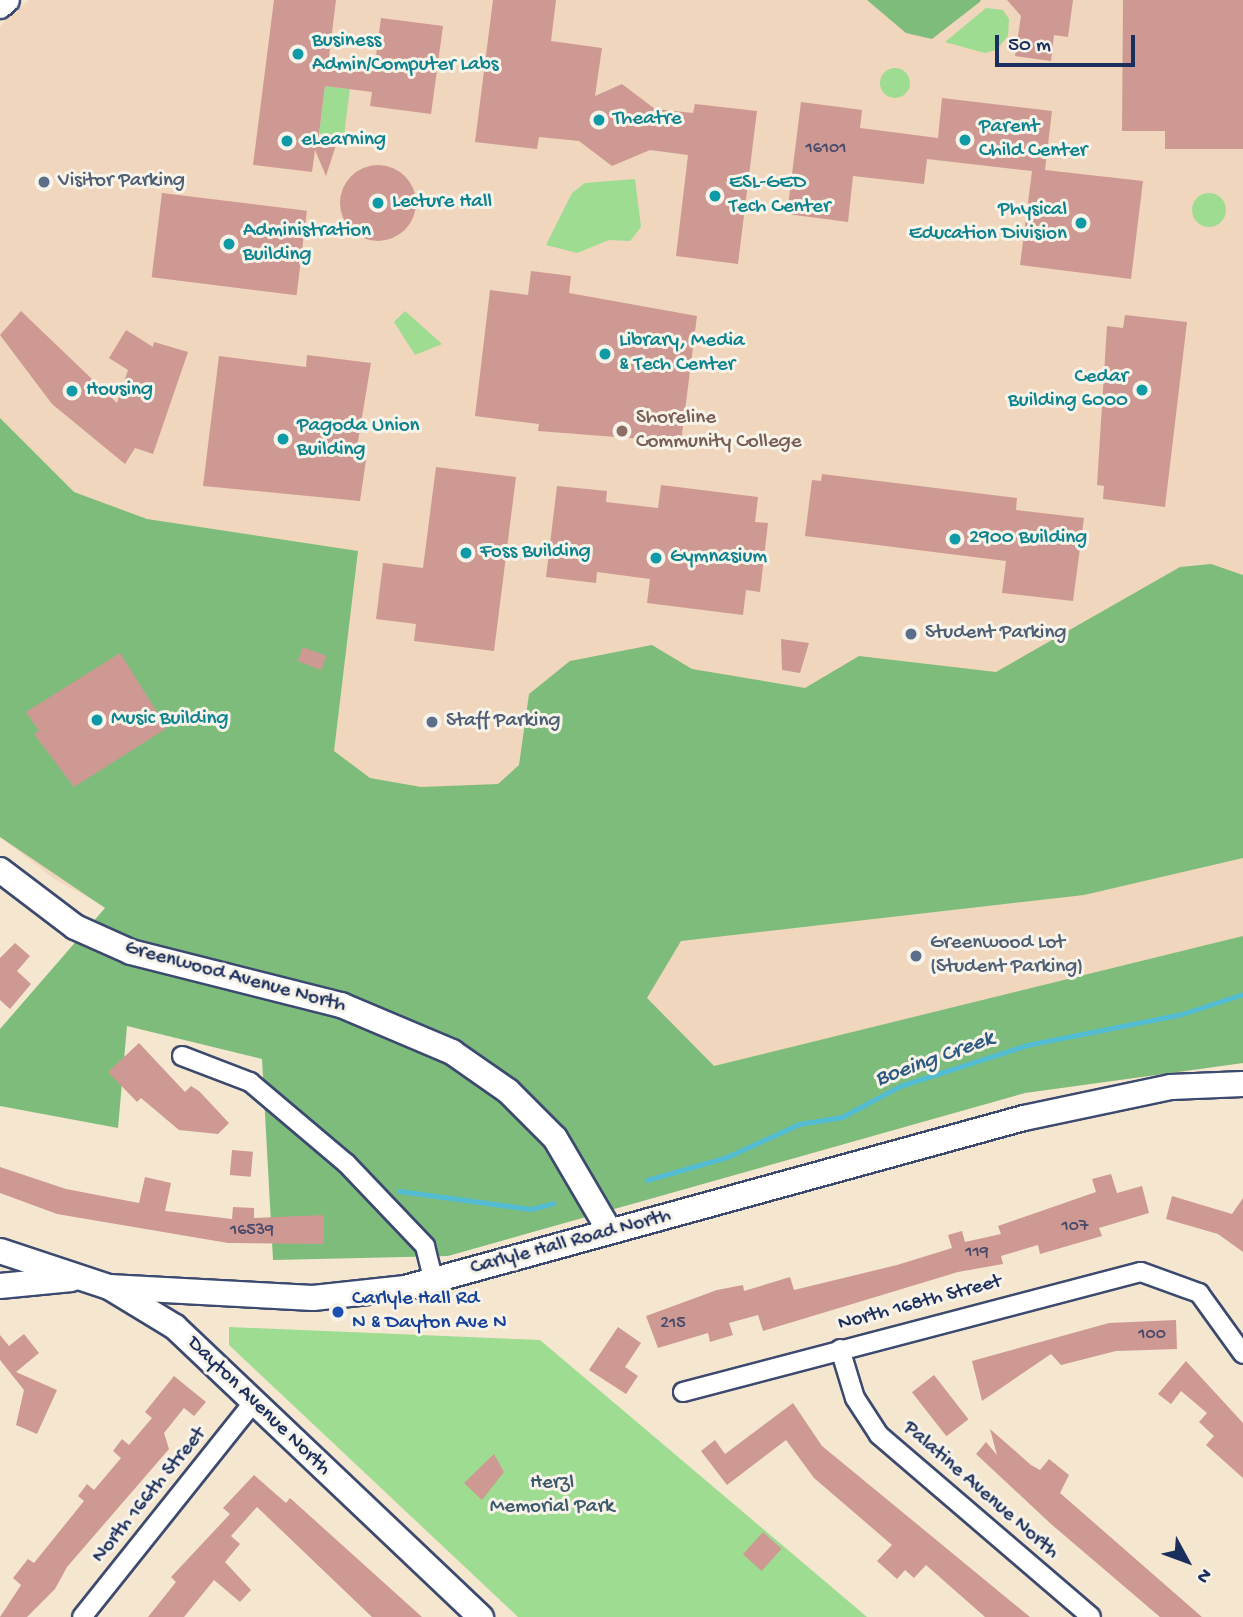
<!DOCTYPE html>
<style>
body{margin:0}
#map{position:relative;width:1243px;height:1617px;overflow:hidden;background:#f5e6d0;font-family:"Gochi Hand",sans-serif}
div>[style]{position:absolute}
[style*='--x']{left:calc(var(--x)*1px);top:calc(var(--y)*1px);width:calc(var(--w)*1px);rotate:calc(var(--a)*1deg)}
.built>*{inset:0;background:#f0d6bc}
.green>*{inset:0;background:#9ddc91;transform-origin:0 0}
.round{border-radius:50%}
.forest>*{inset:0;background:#7ebc7b}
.stream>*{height:5px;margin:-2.5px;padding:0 2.5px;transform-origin:2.5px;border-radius:2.5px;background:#54bcd2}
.building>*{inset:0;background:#ce9993;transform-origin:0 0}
.roads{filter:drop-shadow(2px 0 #3c4a6f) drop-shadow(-2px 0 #3c4a6f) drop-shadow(0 2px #3c4a6f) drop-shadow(0 -2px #3c4a6f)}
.street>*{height:18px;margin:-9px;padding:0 9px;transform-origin:9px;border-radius:9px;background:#fff}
.secondary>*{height:24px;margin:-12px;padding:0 12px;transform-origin:12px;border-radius:12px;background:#fff}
.dots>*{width:19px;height:19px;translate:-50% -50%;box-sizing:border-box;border:4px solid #f7f3e8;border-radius:50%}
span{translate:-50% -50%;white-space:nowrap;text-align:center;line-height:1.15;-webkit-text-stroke:6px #f7f3e8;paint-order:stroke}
.number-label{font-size:18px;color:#484a6b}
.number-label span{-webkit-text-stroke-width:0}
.culture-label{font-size:21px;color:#0d838f}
.left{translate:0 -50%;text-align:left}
.right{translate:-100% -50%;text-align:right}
.service-label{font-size:21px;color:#4e5e75}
.education-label{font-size:21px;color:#785e54}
.street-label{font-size:21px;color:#1b2f5e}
.transit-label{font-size:21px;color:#164399}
.park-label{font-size:21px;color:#3c5a6b}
.water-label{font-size:23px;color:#2c5981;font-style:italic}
.north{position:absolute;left:1152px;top:1526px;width:70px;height:70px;-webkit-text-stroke:5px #f7f3e8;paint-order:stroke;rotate:131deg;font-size:19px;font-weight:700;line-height:28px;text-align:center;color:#1b2f5e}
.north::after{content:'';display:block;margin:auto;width:24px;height:32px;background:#1b2f5e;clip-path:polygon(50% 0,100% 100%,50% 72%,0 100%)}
.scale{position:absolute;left:995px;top:35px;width:140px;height:32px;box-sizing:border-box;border:4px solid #1b2f5e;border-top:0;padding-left:9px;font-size:21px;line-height:24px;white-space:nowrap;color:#1b2f5e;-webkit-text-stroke:5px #f7f3e8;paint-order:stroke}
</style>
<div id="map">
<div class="built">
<i style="clip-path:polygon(29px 0,1243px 0,1243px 1063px,1025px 1093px,636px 1203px,53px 878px,0 837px,0 26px)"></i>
</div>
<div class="green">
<i style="clip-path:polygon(986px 8px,1003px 10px,1009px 19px,1008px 36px,996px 50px,985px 53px,945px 42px)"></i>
<i class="round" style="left:880px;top:68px;width:30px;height:30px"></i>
<i style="left:325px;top:86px;width:25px;height:48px;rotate:7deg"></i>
<i style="clip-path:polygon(635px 179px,641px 227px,630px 241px,609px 240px,577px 253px,546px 245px,572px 193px,585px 183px)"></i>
<i class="round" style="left:1192px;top:193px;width:34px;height:34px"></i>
<i style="clip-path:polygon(405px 311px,442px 344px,415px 355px,394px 322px)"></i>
<i style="clip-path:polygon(229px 1327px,540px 1340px,867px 1617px,518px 1617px,229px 1345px)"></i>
</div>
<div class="forest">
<i style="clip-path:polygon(867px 0,980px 0,981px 1px,932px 39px,906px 33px)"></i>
<i style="clip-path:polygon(0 418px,74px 492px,147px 519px,358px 551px,334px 751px,370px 778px,421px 787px,498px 784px,519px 765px,529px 694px,570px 661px,652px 645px,692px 669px,805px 688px,859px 656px,996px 672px,1180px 567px,1211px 564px,1243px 575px,1243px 858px,1084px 895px,681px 941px,647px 998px,714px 1066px,1243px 936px,1243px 1063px,1025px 1093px,448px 1256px,273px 1260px,262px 1059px,127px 1026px,118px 1128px,0 1106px,0 1029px,105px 908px,0 837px)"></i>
</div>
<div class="stream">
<i style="--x:647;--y:1180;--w:83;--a:-16"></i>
<i style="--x:727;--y:1157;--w:79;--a:-24.6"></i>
<i style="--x:799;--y:1124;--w:44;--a:-9.2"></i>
<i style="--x:842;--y:1117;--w:66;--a:-28.1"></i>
<i style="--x:900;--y:1086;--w:133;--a:-17.9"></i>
<i style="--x:1027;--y:1045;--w:158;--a:-11.3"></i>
<i style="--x:1182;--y:1014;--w:64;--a:-18.2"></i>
<i style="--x:399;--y:1191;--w:133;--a:7.8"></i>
<i style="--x:531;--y:1209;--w:23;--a:-15"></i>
</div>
<div class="building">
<i style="clip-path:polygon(274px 0,336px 0,328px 65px,374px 71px,381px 18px,443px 26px,431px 114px,370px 106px,372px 92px,325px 86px,318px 142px,336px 145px,326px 176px,315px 150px,312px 172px,253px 165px)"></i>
<i style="clip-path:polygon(493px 0,556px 0,551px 41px,602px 48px,595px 96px,622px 84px,655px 109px,693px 113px,695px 104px,757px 111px,738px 264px,676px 256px,688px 155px,650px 150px,612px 166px,579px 141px,539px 137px,537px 149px,475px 142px)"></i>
<i style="clip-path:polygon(1007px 0,1073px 0,1068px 37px,1054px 35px,1051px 61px,1015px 56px,1021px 16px)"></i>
<i style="clip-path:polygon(1123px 0,1243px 0,1243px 149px,1165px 149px,1165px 131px,1122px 131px)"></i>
<i style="clip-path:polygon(942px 98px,1052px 111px,1045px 170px,1143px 181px,1131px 279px,1020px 265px,1032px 171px,927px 159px,924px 184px,853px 176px,848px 222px,787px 214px,801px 102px,862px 110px,860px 128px,938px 138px)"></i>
<i class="round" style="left:340px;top:165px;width:76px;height:76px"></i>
<i style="left:162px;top:193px;width:146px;height:85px;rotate:7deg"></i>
<i style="clip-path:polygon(531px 271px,571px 276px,569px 293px,697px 316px,681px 442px,538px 431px,539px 424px,475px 416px,490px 290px,528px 295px)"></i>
<i style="clip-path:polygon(21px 311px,117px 403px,128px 370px,109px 358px,126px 330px,153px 347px,154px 342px,188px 352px,153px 454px,135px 448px,125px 464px,52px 404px,0 335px)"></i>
<i style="clip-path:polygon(1125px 315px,1187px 322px,1165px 507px,1103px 499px,1104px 486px,1097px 485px,1107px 326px,1123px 328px)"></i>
<i style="clip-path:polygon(307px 355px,371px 363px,355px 459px,366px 460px,360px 501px,203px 486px,219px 356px,306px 367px)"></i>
<i style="clip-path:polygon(436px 467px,516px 477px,494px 651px,414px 641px,416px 624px,376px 619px,383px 563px,423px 568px)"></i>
<i style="clip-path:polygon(822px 474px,1017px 498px,1016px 510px,1084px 518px,1073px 601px,1002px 593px,1006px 561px,805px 536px,812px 480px,821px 481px)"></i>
<i style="clip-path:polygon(661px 485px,758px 497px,755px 522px,768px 523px,760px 592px,746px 590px,743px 615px,647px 603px,650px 579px,597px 572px,596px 583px,546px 577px,557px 486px,607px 491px,606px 502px,658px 508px)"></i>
<i style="clip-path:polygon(781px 639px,809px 643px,800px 673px,782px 670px)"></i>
<i style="left:303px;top:647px;width:25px;height:15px;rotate:21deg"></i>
<i style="clip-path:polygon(120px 653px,167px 728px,74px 787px,34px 734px,39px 731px,26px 712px)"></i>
<i style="clip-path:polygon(15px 943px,30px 956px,17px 971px,31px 984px,10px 1009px,0 1000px,0 958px)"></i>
<i style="clip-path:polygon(139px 1043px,185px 1092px,191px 1086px,199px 1091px,229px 1123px,218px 1134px,179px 1130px,141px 1098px,137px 1102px,108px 1072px)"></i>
<i style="left:232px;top:1150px;width:21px;height:25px;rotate:5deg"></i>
<i style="clip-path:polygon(0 1167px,66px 1189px,139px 1203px,145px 1177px,171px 1183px,165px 1211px,232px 1219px,233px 1207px,254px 1208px,254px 1218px,324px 1215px,324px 1244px,228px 1243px,57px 1214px,0 1193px)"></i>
<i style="clip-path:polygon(1111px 1174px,1117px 1193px,1142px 1186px,1149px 1213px,1099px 1228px,1102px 1236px,1040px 1254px,1038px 1245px,1001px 1256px,1003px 1264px,958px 1272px,763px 1331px,758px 1315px,729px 1323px,733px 1335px,710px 1342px,708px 1333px,658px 1348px,646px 1316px,717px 1290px,743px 1285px,744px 1291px,790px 1277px,794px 1290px,897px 1265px,952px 1248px,948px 1235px,962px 1231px,965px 1242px,1001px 1234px,998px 1226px,1096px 1192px,1092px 1179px)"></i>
<i style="clip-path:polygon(1172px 1196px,1232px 1214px,1243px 1198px,1243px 1252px,1218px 1234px,1166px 1219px)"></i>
<i style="clip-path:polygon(1176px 1320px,1177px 1349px,1116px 1351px,1061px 1365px,1051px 1354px,982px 1401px,972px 1361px,1109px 1323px)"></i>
<i style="clip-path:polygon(618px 1327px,641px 1343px,625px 1367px,638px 1376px,626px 1394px,589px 1370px)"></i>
<i style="clip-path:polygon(24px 1334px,39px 1353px,16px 1372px,57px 1390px,37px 1434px,16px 1425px,24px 1390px,0 1360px,0 1335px,9px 1346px)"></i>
<i style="clip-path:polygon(1186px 1361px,1243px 1423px,1243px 1478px,1206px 1445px,1214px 1436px,1199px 1422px,1207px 1413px,1181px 1391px,1171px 1404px,1158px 1394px)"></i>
<i style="left:934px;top:1375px;width:56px;height:28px;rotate:52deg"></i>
<i style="clip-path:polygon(174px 1376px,206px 1402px,194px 1416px,184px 1408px,164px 1433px,169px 1449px,67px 1567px,55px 1589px,27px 1617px,0 1617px,21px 1585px,13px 1578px,28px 1559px,34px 1563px,84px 1501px,78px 1496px,87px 1484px,94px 1490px,121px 1458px,113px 1451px,122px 1439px,129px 1445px,152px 1418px,145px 1412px)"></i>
<i style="clip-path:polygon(793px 1403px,822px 1446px,1030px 1617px,985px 1617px,926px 1565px,914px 1578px,905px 1570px,897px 1579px,877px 1561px,892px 1545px,814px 1478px,786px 1440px,727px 1485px,701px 1451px,715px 1440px,725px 1454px)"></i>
<i style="clip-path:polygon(990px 1429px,1031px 1465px,1040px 1470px,1049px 1459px,1069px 1475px,1060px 1493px,1202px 1617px,1160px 1617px,1051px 1524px,976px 1454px,986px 1442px,997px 1455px)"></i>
<i style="clip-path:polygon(494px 1454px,504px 1472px,482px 1500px,464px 1483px)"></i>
<i style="clip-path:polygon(254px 1475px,286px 1503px,290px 1498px,422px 1617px,372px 1617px,257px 1507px,231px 1536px,240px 1544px,225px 1562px,251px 1590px,240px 1602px,214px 1580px,184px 1617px,148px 1617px,176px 1582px,171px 1577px,230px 1514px,223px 1508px)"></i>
<i style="left:763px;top:1532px;width:25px;height:30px;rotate:42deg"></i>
</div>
<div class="roads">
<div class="street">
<i style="--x:182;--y:1056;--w:73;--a:20.9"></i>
<i style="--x:250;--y:1082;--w:126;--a:40.2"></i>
<i style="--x:346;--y:1163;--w:115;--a:46.4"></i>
<i style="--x:425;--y:1246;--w:36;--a:76"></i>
<i style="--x:840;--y:1349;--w:51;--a:73"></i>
<i style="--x:855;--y:1398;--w:44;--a:57"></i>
<i style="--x:879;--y:1435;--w:279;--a:40.6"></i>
<i style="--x:683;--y:1392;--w:473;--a:-14.7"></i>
<i style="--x:1141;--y:1272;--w:62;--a:19.9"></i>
<i style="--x:1199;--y:1293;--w:75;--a:54.2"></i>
<i style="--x:82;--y:1617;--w:274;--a:-51.4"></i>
</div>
<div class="secondary">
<i style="--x:0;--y:6;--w:9;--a:-41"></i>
<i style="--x:0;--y:870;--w:94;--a:37.2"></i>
<i style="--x:75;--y:927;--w:61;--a:24.1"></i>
<i style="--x:131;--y:952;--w:217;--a:14.2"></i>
<i style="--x:341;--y:1005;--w:121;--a:22.9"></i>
<i style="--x:452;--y:1052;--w:68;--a:34.9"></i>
<i style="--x:508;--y:1091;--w:66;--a:45"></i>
<i style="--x:555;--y:1138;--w:107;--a:59.6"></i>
<i style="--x:0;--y:1251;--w:115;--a:18.3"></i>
<i style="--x:109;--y:1287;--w:77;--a:31.2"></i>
<i style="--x:175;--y:1327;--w:422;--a:43.5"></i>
<i style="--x:0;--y:1286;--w:72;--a:-5.6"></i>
<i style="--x:109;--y:1287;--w:204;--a:3.1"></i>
<i style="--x:313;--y:1298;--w:93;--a:-6.2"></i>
<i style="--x:405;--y:1288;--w:642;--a:-15.36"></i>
<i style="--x:1024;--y:1118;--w:150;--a:-11.9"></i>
<i style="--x:1171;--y:1087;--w:72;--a:-2.4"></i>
</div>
</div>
<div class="dots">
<i style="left:298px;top:54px;background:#0f9aa8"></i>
<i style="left:599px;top:120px;background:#0f9aa8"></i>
<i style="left:965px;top:140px;background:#0f9aa8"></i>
<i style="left:287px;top:141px;background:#0f9aa8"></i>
<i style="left:44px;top:182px;background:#5c6f8a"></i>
<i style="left:715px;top:196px;background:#0f9aa8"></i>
<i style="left:378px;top:203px;background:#0f9aa8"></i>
<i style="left:1081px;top:223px;background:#0f9aa8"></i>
<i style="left:229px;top:244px;background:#0f9aa8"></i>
<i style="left:605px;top:354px;background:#0f9aa8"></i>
<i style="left:1142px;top:390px;background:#0f9aa8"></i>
<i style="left:72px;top:391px;background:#0f9aa8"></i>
<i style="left:622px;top:431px;background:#8d6e63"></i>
<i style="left:283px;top:439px;background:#0f9aa8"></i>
<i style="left:955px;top:539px;background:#0f9aa8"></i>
<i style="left:466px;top:553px;background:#0f9aa8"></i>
<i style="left:656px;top:558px;background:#0f9aa8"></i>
<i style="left:911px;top:634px;background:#5c6f8a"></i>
<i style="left:97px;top:720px;background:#0f9aa8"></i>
<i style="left:432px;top:722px;background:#5c6f8a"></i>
<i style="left:916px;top:956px;background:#5c6f8a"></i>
<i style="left:338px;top:1312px;background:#1a4fb4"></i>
</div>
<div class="number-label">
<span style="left:826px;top:149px">16101</span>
<span style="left:1075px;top:1227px">107</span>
<span style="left:252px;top:1231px">16539</span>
<span style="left:977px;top:1253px">119</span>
<span style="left:673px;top:1324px">215</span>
<span style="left:1152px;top:1335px">100</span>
</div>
<div class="culture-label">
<span class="left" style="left:312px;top:54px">Business<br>Admin/Computer Labs</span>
<span class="left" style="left:613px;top:120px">Theatre</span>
<span class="left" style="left:979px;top:140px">Parent<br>Child Center</span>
<span class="left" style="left:301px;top:141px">eLearning</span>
<span class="left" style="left:729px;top:196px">ESL-GED<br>Tech Center</span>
<span class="left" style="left:392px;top:203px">Lecture Hall</span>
<span class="right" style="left:1067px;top:223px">Physical<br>Education Division</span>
<span class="left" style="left:243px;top:244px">Administration<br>Building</span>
<span class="left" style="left:619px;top:354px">Library, Media<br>&amp; Tech Center</span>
<span class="right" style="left:1128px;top:390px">Cedar<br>Building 6000</span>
<span class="left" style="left:86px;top:391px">Housing</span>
<span class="left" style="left:297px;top:439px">Pagoda Union<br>Building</span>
<span class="left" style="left:969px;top:539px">2900 Building</span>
<span class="left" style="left:480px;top:553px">Foss Building</span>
<span class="left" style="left:670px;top:558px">Gymnasium</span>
<span class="left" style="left:111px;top:720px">Music Building</span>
</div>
<div class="service-label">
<span class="left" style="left:58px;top:182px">Visitor Parking</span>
<span class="left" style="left:925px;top:634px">Student Parking</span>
<span class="left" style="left:446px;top:722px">Staff Parking</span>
<span class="left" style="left:930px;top:956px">Greenwood Lot<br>(Student Parking)</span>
</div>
<div class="education-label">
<span class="left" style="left:636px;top:431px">Shoreline<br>Community College</span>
</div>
<div class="street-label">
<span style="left:235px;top:978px;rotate:15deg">Greenwood Avenue North</span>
<span style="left:571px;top:1243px;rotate:-15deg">Carlyle Hall Road North</span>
<span style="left:920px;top:1304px;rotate:-15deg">North 168th Street</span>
<span style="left:258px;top:1407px;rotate:44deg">Dayton Avenue North</span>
<span style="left:980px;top:1491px;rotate:41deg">Palatine Avenue North</span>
<span style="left:150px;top:1496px;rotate:-51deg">North 166th Street</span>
</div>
<div class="transit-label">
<span class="left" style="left:352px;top:1312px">Carlyle Hall Rd<br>N &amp; Dayton Ave N</span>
</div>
<div class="park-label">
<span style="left:552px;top:1496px">Herzl<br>Memorial Park</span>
</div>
<div class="water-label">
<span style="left:935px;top:1060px;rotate:-20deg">Boeing Creek</span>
</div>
<div class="north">N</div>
<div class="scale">50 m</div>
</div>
